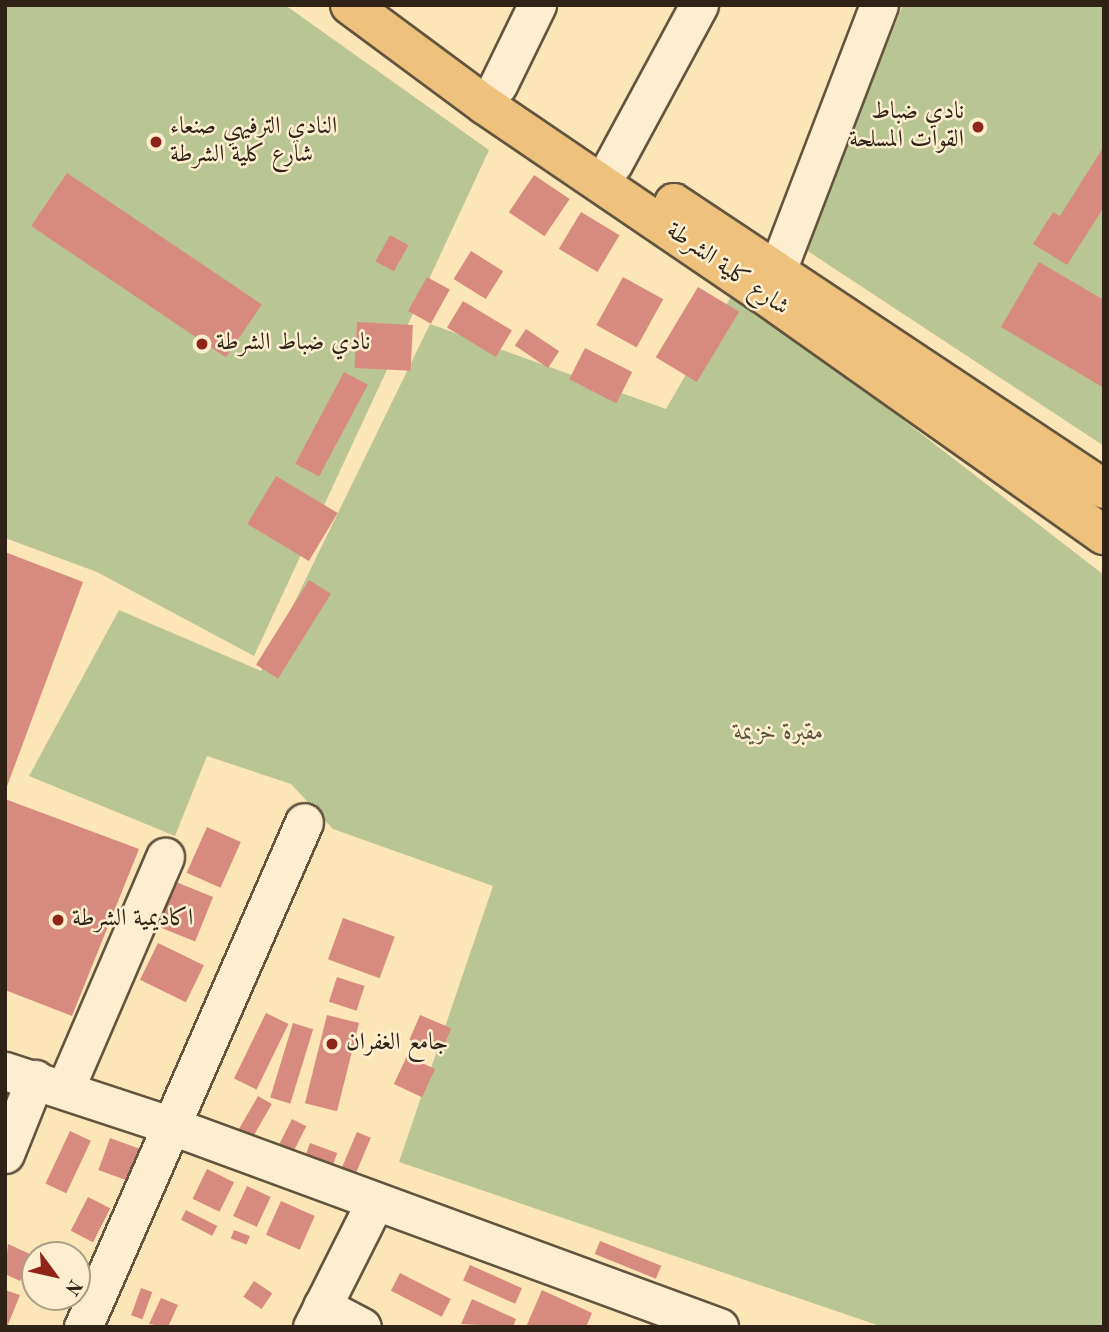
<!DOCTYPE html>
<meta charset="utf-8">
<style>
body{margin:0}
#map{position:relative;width:1109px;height:1332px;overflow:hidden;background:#fce5b7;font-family:"Old Standard TT",Amiri,serif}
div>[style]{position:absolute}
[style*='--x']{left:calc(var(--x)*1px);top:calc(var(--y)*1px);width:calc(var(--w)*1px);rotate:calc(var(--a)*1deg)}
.green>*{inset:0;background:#b9c693}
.building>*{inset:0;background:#d78b7e;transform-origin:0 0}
.roads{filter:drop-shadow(2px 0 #62543e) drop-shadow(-2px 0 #62543e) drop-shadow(0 2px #62543e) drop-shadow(0 -2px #62543e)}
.minor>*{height:37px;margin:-18.5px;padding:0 18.5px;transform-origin:18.5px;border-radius:18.5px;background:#fdeed0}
.major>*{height:38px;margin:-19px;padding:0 19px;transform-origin:19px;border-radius:19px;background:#eec27c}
.dots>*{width:19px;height:19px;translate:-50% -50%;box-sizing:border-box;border:4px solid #fdeed0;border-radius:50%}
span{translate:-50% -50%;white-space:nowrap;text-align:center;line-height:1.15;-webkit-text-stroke:5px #fdeed0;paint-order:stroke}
.poi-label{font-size:24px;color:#2e2316}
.right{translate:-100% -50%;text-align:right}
.left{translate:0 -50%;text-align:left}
.street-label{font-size:24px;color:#2e2316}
.park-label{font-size:24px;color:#58543c;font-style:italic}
.frame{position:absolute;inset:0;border:7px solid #2e2316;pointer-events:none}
.north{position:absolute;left:21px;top:1241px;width:70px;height:70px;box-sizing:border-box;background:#fdeed0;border:2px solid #aa9d86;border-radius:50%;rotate:123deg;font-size:19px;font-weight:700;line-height:28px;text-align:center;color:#2e2316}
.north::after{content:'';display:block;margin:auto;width:24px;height:32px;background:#8f2418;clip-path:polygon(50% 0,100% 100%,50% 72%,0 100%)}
</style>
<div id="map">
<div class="green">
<i style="clip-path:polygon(5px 5px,285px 5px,489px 150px,254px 656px,97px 572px,5px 538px)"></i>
<i style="clip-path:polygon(903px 5px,1104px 5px,1104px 446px,803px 248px)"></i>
<i style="clip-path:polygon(732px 295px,880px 402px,1104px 575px,1104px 1327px,883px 1327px,399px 1162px,493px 886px,333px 829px,291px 784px,207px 756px,175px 836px,29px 776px,119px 610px,261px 671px,430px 324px,666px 409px)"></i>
</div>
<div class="building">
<i style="clip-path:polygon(1104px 146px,1104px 207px,1067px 265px,1033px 244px,1053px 212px,1060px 216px)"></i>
<i style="left:67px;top:173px;width:235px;height:64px;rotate:34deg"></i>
<i style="left:534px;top:175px;width:43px;height:45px;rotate:34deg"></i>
<i style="left:581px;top:212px;width:45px;height:43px;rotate:31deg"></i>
<i style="left:390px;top:235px;width:21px;height:30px;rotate:29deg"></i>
<i style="left:471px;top:251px;width:38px;height:33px;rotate:32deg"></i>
<i style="clip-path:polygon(1039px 262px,1104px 300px,1104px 388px,1001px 327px)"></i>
<i style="left:427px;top:277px;width:26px;height:39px;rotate:29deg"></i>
<i style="left:623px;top:277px;width:46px;height:55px;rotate:29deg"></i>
<i style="left:698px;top:287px;width:48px;height:82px;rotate:31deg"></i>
<i style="left:463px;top:301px;width:57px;height:31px;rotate:31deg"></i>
<i style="left:357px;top:322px;width:56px;height:46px;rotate:3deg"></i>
<i style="left:526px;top:329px;width:40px;height:20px;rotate:34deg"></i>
<i style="left:585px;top:348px;width:53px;height:35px;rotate:27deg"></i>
<i style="left:344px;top:372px;width:27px;height:104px;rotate:28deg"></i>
<i style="left:276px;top:476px;width:72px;height:56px;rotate:31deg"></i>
<i style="clip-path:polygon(5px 552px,83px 582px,6px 789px,5px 789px)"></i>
<i style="left:309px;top:580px;width:26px;height:100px;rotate:32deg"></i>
<i style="clip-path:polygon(5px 799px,139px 849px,72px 1016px,5px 990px)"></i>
<i style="left:207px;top:827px;width:37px;height:50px;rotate:24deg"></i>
<i style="left:176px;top:882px;width:40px;height:48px;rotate:22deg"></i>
<i style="left:343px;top:918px;width:55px;height:44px;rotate:20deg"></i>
<i style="left:158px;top:943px;width:51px;height:41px;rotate:26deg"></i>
<i style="left:337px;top:977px;width:29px;height:26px;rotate:18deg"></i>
<i style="left:266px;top:1013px;width:25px;height:73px;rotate:26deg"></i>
<i style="left:327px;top:1015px;width:33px;height:91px;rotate:14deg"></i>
<i style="left:420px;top:1015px;width:34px;height:27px;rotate:23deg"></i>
<i style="left:293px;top:1023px;width:21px;height:78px;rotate:17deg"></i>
<i style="left:407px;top:1056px;width:31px;height:31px;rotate:25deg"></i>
<i style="left:258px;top:1096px;width:16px;height:39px;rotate:30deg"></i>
<i style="left:292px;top:1119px;width:16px;height:37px;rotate:27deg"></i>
<i style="left:70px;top:1131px;width:23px;height:58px;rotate:25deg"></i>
<i style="left:357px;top:1132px;width:15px;height:40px;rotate:23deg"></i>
<i style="left:110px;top:1138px;width:46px;height:34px;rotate:20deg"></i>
<i style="left:310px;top:1143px;width:29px;height:20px;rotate:20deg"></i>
<i style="left:207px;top:1169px;width:30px;height:33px;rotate:26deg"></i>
<i style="left:247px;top:1186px;width:26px;height:33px;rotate:25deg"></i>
<i style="left:88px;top:1197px;width:25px;height:38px;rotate:27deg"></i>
<i style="left:281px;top:1201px;width:37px;height:37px;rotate:24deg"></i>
<i style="left:186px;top:1210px;width:35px;height:11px;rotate:27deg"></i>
<i style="left:234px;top:1230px;width:17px;height:9px;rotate:21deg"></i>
<i style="left:600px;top:1241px;width:66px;height:14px;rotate:22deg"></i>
<i style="clip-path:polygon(8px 1244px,32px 1255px,20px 1281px,5px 1274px)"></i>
<i style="left:470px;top:1265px;width:57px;height:17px;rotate:24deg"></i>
<i style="left:400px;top:1273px;width:57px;height:20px;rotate:27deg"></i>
<i style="left:254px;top:1281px;width:22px;height:19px;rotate:34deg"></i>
<i style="left:141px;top:1288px;width:12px;height:29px;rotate:20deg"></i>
<i style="clip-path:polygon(5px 1290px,20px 1295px,7px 1327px,5px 1327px)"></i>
<i style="clip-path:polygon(542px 1290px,592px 1313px,586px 1327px,526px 1327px)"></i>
<i style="clip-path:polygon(161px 1298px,178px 1305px,168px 1327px,149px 1324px)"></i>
<i style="clip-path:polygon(472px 1299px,516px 1319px,513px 1327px,461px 1324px)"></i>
</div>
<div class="roads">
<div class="minor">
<i style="--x:498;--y:85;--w:89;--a:-64"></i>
<i style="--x:613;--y:164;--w:181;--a:-61.6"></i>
<i style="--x:778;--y:268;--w:282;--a:-69"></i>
<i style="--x:5;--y:1071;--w:176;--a:18.2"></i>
<i style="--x:172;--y:1126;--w:583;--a:20.18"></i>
<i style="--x:65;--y:1089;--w:253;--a:-66.7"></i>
<i style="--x:5;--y:1154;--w:81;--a:-68.2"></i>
<i style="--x:322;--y:1306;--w:45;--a:27.7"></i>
<i style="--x:83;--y:1327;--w:551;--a:-66.36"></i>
<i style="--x:312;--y:1327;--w:140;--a:-63.3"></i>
</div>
<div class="major">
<i style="--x:350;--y:5;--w:168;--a:36.5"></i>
<i style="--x:485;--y:105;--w:335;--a:34.2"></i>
<i style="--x:762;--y:293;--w:419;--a:35.3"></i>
<i style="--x:674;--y:203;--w:516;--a:33.63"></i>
</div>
</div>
<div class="dots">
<i style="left:978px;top:127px;background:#8f2418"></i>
<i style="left:156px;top:142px;background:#8f2418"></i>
<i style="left:202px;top:344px;background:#8f2418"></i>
<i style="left:58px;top:920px;background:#8f2418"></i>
<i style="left:332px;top:1044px;background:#8f2418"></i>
</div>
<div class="poi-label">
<span class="right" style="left:964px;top:127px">نادي ضباط<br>القوات المسلحة</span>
<span class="left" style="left:170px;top:142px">النادي الترفيهي صنعاء<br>شارع كلية الشرطة</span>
<span class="left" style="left:216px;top:344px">نادي ضباط الشرطة</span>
<span class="left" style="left:72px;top:920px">اكاديمية الشرطة</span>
<span class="left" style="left:346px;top:1044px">جامع الغفران</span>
</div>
<div class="street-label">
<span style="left:727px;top:270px;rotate:35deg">شارع كلية الشرطة</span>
</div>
<div class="park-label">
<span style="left:779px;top:734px">مقبرة خزيمة</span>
</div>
<div class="frame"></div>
<div class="north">N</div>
</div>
